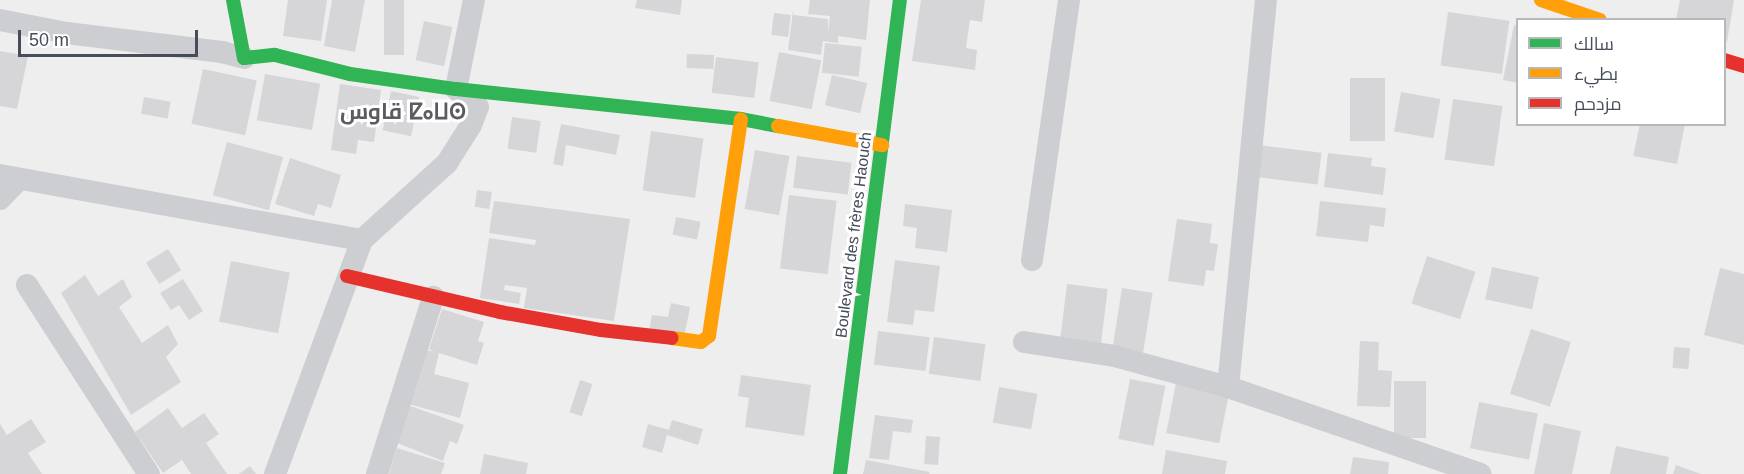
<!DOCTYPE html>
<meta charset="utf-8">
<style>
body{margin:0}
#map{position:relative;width:1744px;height:474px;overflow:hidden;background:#efeeee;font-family:Arial,Cairo,"Noto Sans Tifinagh",sans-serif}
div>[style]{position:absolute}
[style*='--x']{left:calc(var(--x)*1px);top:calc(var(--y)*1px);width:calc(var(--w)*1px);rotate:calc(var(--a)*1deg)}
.building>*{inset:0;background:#d6d6d8;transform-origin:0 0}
.street>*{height:22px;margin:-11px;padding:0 11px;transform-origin:11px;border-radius:11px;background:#cdced1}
.fast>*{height:14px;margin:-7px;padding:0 7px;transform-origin:7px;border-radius:7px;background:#30b455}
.slow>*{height:14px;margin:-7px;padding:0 7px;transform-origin:7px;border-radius:7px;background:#ff9f0a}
.jam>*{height:14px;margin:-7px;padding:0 7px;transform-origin:7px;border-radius:7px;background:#e5322d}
span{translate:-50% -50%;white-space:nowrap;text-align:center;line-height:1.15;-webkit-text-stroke:6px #fff;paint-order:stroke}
.street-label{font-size:16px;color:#464d59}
.district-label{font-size:22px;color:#5a5c62;font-weight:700}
.legend{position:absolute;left:1516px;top:18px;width:210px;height:108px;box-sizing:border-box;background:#fff;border:2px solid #b5b8bd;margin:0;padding:8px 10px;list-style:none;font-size:18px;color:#464d59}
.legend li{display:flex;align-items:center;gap:12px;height:30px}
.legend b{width:30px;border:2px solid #b5b8bd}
.scale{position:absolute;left:18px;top:30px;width:180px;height:27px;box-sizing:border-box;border:3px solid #464d59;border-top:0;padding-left:8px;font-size:18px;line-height:21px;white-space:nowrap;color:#464d59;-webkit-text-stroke:4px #fff;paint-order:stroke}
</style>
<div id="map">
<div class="building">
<i style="clip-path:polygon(288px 0,327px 0,321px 41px,283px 36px)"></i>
<i style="clip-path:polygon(332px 0,365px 0,355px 52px,324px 46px)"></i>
<i style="left:384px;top:0;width:20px;height:55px"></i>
<i style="clip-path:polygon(637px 0,682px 0,680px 15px,635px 8px)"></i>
<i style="clip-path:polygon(810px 0,870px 0,866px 40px,838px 36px,838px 43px,823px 41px,821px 55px,788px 50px,793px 11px,794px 15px,828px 19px,828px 32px,830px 16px,808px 14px)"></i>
<i style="clip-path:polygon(921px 0,985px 0,982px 22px,970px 20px,966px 48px,977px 50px,975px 70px,912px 61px)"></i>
<i style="clip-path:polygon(1680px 0,1734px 0,1727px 42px,1724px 41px,1724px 20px,1676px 20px)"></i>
<i style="left:1448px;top:12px;width:62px;height:54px;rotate:8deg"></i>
<i style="left:774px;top:13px;width:17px;height:22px;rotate:7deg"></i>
<i style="left:424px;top:21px;width:29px;height:40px;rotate:12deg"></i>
<i style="clip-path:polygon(1514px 25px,1518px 26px,1518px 83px,1503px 80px)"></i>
<i style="left:825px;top:43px;width:37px;height:30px;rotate:6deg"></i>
<i style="clip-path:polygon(0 51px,28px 56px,17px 109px,0 106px)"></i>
<i style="left:779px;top:52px;width:43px;height:50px;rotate:11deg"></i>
<i style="left:687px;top:54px;width:27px;height:14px;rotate:2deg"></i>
<i style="left:716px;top:57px;width:43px;height:36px;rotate:7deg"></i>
<i style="left:203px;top:69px;width:55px;height:56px;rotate:12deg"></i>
<i style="left:265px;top:74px;width:56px;height:47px;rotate:10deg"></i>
<i style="left:832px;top:75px;width:36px;height:31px;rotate:13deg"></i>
<i style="left:1350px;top:78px;width:35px;height:63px"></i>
<i style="clip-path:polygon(340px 84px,381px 90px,374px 142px,358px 140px,356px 154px,331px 150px)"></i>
<i style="left:391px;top:91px;width:29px;height:40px;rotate:12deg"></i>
<i style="left:1401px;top:92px;width:40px;height:40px;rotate:10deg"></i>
<i style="left:144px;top:97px;width:27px;height:17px;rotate:10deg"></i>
<i style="left:1453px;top:99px;width:50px;height:61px;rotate:8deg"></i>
<i style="left:512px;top:117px;width:29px;height:32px;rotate:8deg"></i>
<i style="clip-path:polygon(561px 124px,620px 135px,616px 155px,566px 145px,563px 166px,553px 164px)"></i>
<i style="clip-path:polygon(1640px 124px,1685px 124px,1677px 164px,1633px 156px)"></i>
<i style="left:651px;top:131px;width:53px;height:60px;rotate:8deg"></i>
<i style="left:227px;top:142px;width:58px;height:55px;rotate:15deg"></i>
<i style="left:1258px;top:145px;width:64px;height:32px;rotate:7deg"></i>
<i style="left:755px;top:150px;width:35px;height:60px;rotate:10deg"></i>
<i style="clip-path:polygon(1328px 153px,1372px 158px,1371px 166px,1386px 168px,1383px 195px,1324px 187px)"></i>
<i style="left:797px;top:156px;width:55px;height:32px;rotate:7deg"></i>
<i style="clip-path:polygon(290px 158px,341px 175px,331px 208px,318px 204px,314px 216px,275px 204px)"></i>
<i style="left:477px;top:190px;width:15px;height:17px;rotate:8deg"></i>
<i style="left:789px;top:195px;width:48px;height:74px;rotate:7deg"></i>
<i style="clip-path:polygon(494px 201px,630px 219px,614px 321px,524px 308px,527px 288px,505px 285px,504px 290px,521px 293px,519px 304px,480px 298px,489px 238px,535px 245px,536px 240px,489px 233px)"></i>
<i style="clip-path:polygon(1320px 201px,1386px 208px,1384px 227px,1370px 225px,1368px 242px,1316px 236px)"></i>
<i style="clip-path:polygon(905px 204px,952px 210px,947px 252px,915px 248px,917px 228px,903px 226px)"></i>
<i style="left:676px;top:217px;width:25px;height:18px;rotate:11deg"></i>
<i style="clip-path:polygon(1177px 219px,1212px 224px,1210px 243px,1218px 244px,1214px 271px,1206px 270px,1204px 286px,1168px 281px)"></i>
<i style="left:168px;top:249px;width:25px;height:26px;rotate:58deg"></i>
<i style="left:1427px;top:256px;width:51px;height:50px;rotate:18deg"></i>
<i style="clip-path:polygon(895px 260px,940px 266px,934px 312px,915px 310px,913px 325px,887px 322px)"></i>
<i style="left:231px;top:261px;width:60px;height:62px;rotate:11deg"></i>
<i style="left:1492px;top:267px;width:48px;height:33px;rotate:12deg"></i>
<i style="clip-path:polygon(1720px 268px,1744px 274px,1744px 345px,1704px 335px)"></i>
<i style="clip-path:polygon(85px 275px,98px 296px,123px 279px,132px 297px,119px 307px,142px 343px,168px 325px,178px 344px,166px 357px,181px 382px,131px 415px,61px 293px)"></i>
<i style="clip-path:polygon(183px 279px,203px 311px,189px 320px,179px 305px,171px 310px,160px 293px)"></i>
<i style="left:1067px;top:284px;width:41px;height:61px;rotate:7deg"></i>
<i style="left:1122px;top:288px;width:31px;height:61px;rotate:9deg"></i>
<i style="clip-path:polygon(671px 303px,690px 307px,684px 338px,649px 331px,652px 315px,668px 317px)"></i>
<i style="clip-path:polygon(442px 309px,484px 322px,478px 341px,484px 343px,477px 365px,439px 353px,434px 374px,469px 383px,460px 418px,408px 404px,423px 349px,434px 352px,429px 349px)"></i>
<i style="left:1531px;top:329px;width:42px;height:68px;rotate:18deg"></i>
<i style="left:878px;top:331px;width:52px;height:34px;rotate:7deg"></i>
<i style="left:934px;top:337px;width:52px;height:37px;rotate:8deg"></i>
<i style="clip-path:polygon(1360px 341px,1379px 342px,1378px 370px,1392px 371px,1390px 407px,1357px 406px)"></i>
<i style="left:1674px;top:347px;width:16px;height:21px;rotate:4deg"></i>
<i style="clip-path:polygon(741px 375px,811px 385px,804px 436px,745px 427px,749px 398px,738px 396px)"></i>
<i style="left:1130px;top:379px;width:36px;height:61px;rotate:11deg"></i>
<i style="left:580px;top:380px;width:13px;height:34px;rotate:18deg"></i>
<i style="left:1394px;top:381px;width:32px;height:57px"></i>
<i style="left:1176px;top:383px;width:54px;height:51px;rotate:11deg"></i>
<i style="left:999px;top:387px;width:39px;height:36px;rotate:10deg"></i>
<i style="left:1479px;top:402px;width:60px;height:47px;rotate:11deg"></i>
<i style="clip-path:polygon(405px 404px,464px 425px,457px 444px,450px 441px,443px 461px,392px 441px)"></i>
<i style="clip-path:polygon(168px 408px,182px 428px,204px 413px,219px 434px,206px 443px,227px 474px,191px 474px,182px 460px,163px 473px,135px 432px)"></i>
<i style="clip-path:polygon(875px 415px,913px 420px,911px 433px,893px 431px,889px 460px,869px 458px)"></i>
<i style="clip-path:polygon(31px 419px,46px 442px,28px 453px,42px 474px,0 474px,0 424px,7px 435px)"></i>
<i style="clip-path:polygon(672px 420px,703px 429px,698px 445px,667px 435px,662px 453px,642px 447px,648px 424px,669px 430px)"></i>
<i style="clip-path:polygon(1544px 423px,1581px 431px,1572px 474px,1534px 474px)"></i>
<i style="left:926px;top:436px;width:14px;height:28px;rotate:4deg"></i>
<i style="clip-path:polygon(1616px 446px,1669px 457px,1666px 474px,1610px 474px)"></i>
<i style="clip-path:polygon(397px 448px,445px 463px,441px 474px,389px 474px)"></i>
<i style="clip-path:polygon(1166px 450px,1227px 461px,1225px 474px,1162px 474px)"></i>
<i style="clip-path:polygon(484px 454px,528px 463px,526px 474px,480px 474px)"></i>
<i style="clip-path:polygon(1353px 457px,1389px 462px,1388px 474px,1350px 474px)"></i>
<i style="clip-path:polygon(866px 460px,930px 472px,929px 474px,863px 474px)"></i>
<i style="clip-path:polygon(1676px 465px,1701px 474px,1673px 474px)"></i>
<i style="clip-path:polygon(250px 466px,256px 474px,239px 474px)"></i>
</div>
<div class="street">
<i style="--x:0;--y:20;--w:68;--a:11"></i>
<i style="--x:67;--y:33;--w:156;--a:7"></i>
<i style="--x:222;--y:52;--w:23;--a:15"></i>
<i style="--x:0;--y:175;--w:368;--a:10.2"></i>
<i style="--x:0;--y:199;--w:28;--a:-46"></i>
<i style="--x:1032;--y:260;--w:263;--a:-81.9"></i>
<i style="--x:27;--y:285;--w:225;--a:57.2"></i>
<i style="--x:1024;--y:342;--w:91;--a:8.8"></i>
<i style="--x:1114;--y:356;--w:118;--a:15.2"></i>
<i style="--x:1228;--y:387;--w:267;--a:19"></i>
<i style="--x:1228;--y:387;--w:389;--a:-84.4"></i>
<i style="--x:275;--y:474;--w:250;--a:-69.6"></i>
<i style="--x:362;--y:240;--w:115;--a:-42.2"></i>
<i style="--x:447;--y:163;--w:45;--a:-57.7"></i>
<i style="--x:471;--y:125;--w:19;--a:-69"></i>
<i style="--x:478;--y:107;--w:28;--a:-141"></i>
<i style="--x:456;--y:89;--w:91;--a:-78.6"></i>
<i style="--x:377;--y:474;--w:186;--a:-72.4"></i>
</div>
<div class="fast">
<i style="--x:233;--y:0;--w:59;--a:79.3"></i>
<i style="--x:244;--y:58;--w:31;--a:-6"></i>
<i style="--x:275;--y:55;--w:77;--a:14.2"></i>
<i style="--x:350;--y:74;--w:107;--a:8.1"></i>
<i style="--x:456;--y:89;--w:287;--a:6"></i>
<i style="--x:741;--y:119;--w:38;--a:11"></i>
<i style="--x:840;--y:474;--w:478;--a:-82.8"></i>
</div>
<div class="slow">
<i style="--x:1541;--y:0;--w:62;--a:18.7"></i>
<i style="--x:778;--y:126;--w:106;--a:10.4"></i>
<i style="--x:672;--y:338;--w:29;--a:8"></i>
<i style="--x:701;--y:342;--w:10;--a:-37"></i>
<i style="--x:709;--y:336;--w:219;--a:-81.6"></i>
</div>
<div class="jam">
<i style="--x:1724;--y:60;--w:21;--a:17"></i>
<i style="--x:347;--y:276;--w:157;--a:13.2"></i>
<i style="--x:500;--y:312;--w:103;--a:10.1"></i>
<i style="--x:601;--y:330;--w:71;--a:6.4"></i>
</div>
<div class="street-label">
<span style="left:854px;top:235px;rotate:-83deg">Boulevard des frères Haouch</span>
</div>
<div class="district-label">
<span style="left:403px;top:112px">قاوس ⵇⴰⵡⵙ</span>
</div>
<ul class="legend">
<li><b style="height:8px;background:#30b455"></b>سالك</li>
<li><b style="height:8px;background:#ff9f0a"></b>بطيء</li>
<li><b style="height:8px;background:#e5322d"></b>مزدحم</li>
</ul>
<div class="scale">50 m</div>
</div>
